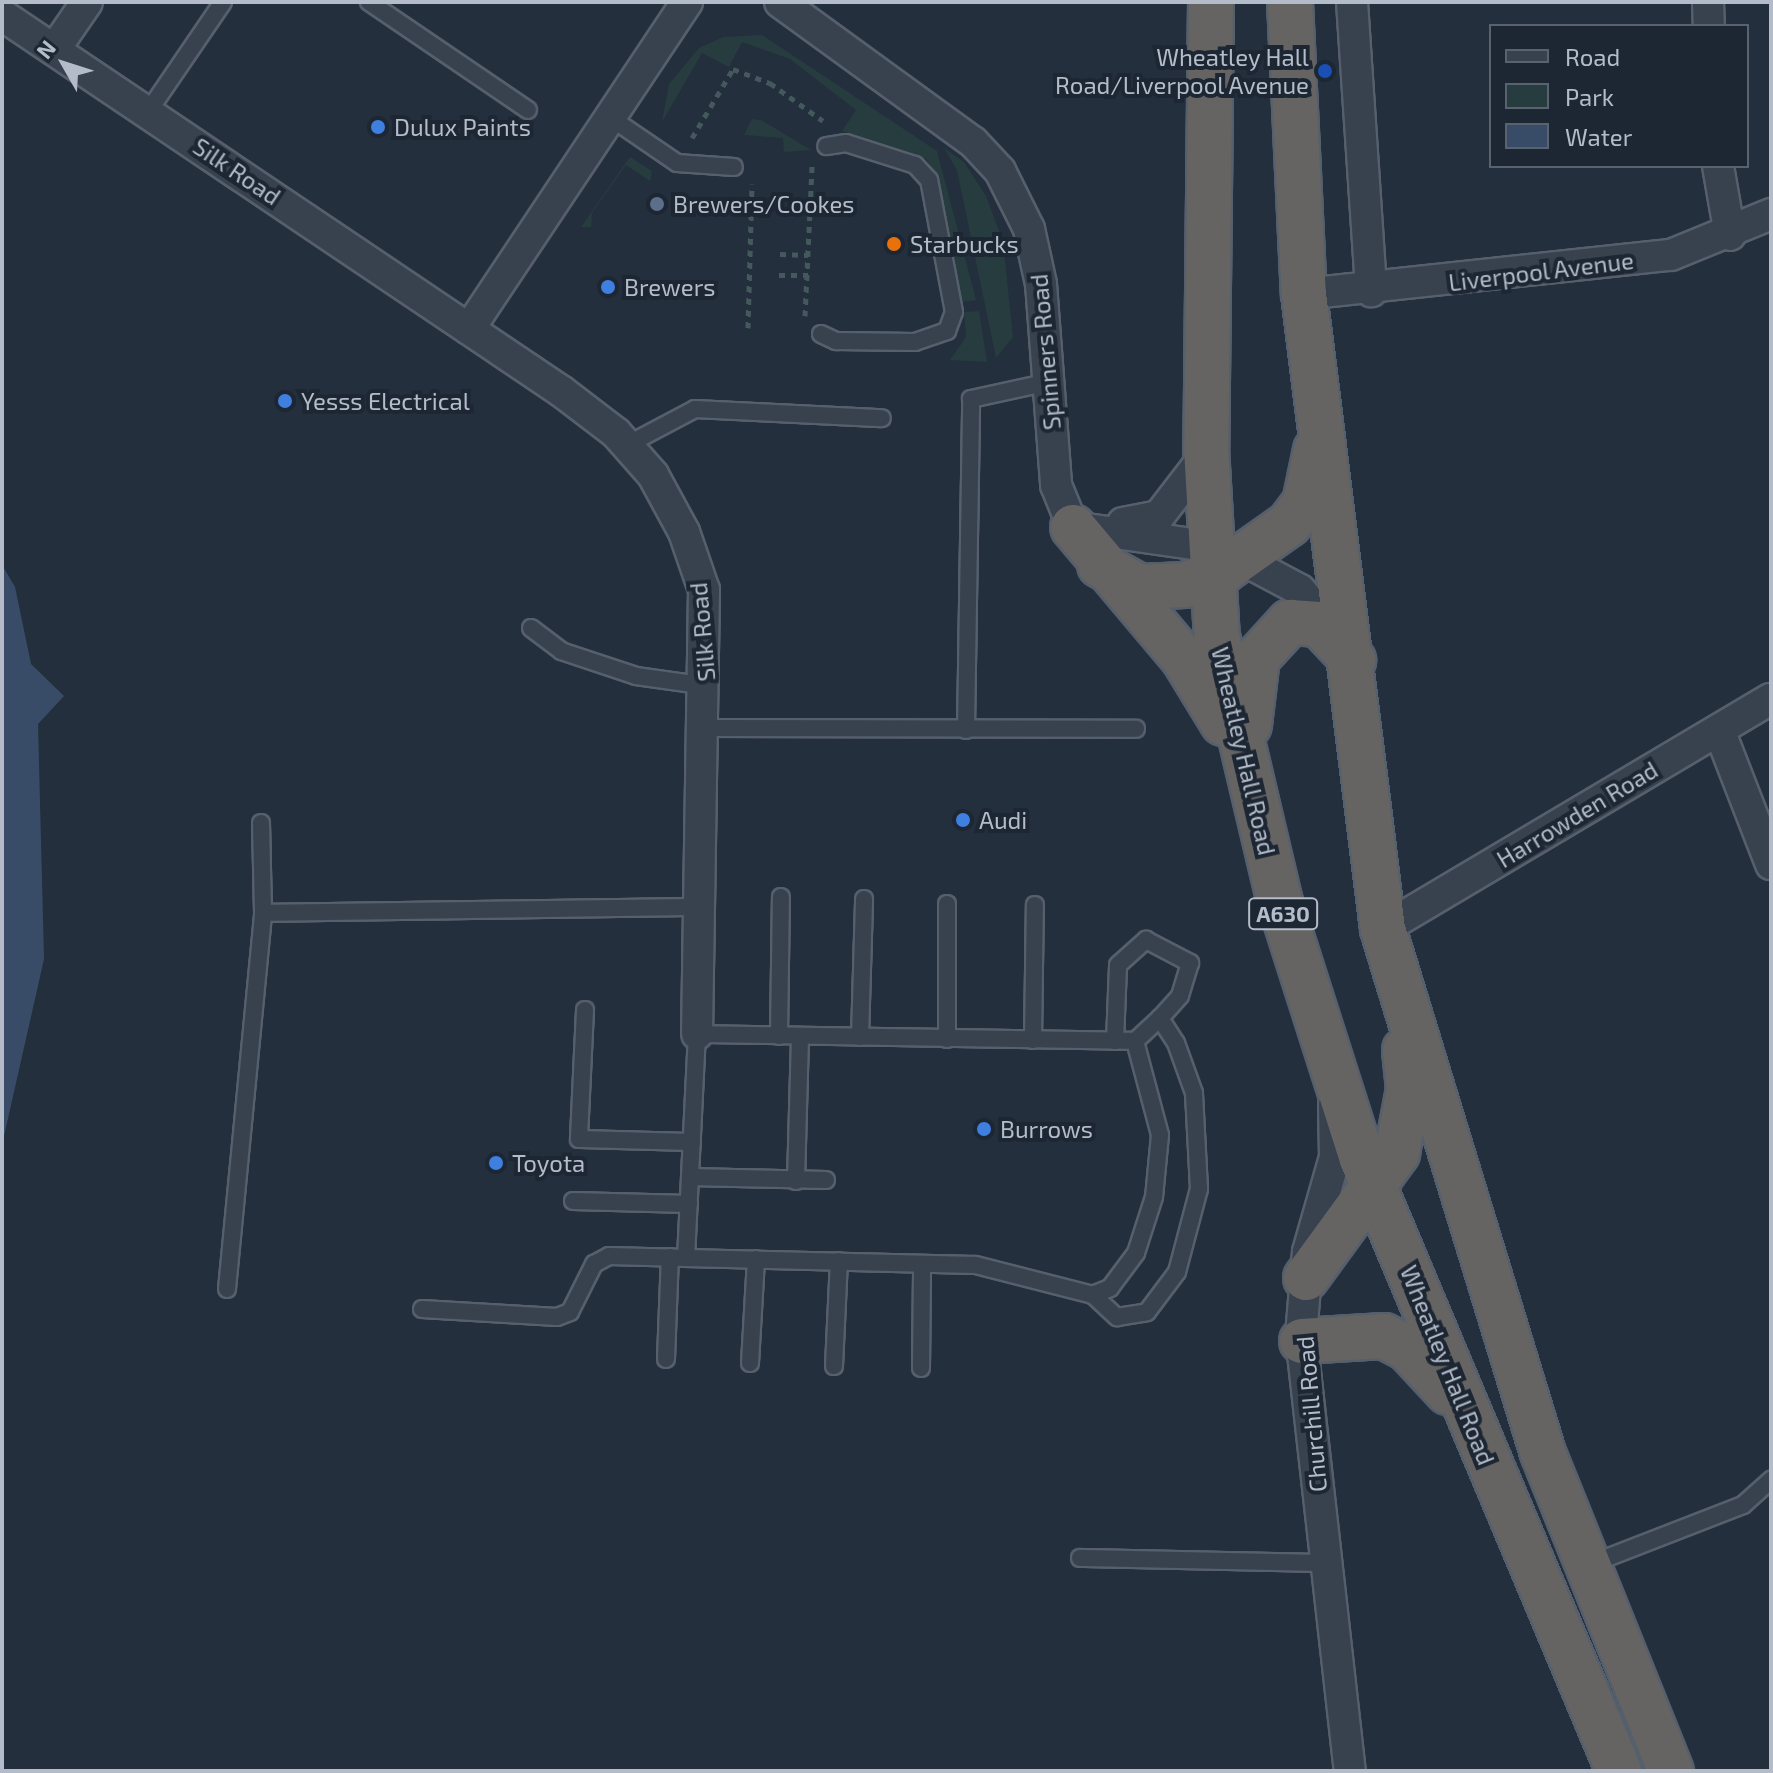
<!DOCTYPE html>
<style>
body{margin:0}
#map{position:relative;width:1773px;height:1773px;overflow:hidden;background:#242f3e;font-family:"Exo 2",sans-serif}
div>[style]{position:absolute}
[style*='--x']{left:calc(var(--x)*1px);top:calc(var(--y)*1px);width:calc(var(--w)*1px);rotate:calc(var(--a)*1deg)}
.green>*{inset:0;background:#263c3f}
.water>*{inset:0;background:#394c67}
.path>*{height:5px;margin-top:-2.5px;transform-origin:0;background:repeating-linear-gradient(90deg,#44595c 0 6px,transparent 0 12px)}
.roads{filter:drop-shadow(2px 0 #565f6c) drop-shadow(-2px 0 #565f6c) drop-shadow(0 2px #565f6c) drop-shadow(0 -2px #565f6c)}
.service>*{height:16px;margin:-8px;padding:0 8px;transform-origin:8px;border-radius:8px;background:#38414e}
.minor>*{height:30px;margin:-15px;padding:0 15px;transform-origin:15px;border-radius:15px;background:#38414e}
.trunk>*{height:44px;margin:-22px;padding:0 22px;transform-origin:22px;border-radius:22px;background:#656462}
.dots>*{width:22px;height:22px;translate:-50% -50%;box-sizing:border-box;border:4px solid #1d2633;border-radius:50%}
span{translate:-50% -50%;white-space:nowrap;text-align:center;line-height:1.15;-webkit-text-stroke:8px #1d2633;paint-order:stroke}
.shield-label span{padding:2px 6px;background:#1d2633;border:2px solid;border-radius:6px;-webkit-text-stroke-width:0}
.shield-label{font-size:22px;color:#b4bcc9;font-weight:700}
.poi-label{font-size:24px;color:#b4bcc9}
.right{translate:-100% -50%;text-align:right}
.left{translate:0 -50%;text-align:left}
.street-label{font-size:24px;color:#b4bcc9}
.frame{position:absolute;inset:0;border:4px solid #b4bcc9;pointer-events:none}
.legend{position:absolute;left:1489px;top:24px;width:260px;height:144px;box-sizing:border-box;background:#1d2633;border:2px solid #59626f;margin:0;padding:10px 14px;list-style:none;font-size:24px;color:#b4bcc9}
.legend li{display:flex;align-items:center;gap:16px;height:40px}
.legend b{width:40px;border:2px solid #59626f}
.north{position:absolute;left:24px;top:24px;width:80px;height:80px;-webkit-text-stroke:6px #1d2633;paint-order:stroke;rotate:309deg;font-size:22px;font-weight:700;line-height:32px;text-align:center;color:#b4bcc9}
.north::after{content:'';display:block;margin:auto;width:28px;height:36px;background:#b4bcc9;clip-path:polygon(50% 0,100% 100%,50% 72%,0 100%)}
</style>
<div id="map">
<div class="green">
<i style="clip-path:polygon(762px 35px,937px 151px,976px 300px,962px 302px,937px 175px,926px 159px,842px 131px,856px 110px,790px 59px,742px 42px,729px 67px,702px 53px,662px 122px,669px 84px,699px 48px,723px 37px)"></i>
<i style="clip-path:polygon(752px 119px,761px 120px,811px 150px,784px 152px,783px 138px,744px 135px)"></i>
<i style="clip-path:polygon(944px 148px,964px 162px,986px 196px,1003px 242px,1013px 337px,996px 358px,957px 170px)"></i>
<i style="clip-path:polygon(630px 157px,652px 171px,650px 181px,626px 165px,592px 213px,591px 227px,581px 227px)"></i>
<i style="clip-path:polygon(979px 311px,987px 362px,950px 360px,966px 337px,964px 312px)"></i>
</div>
<div class="water">
<i style="clip-path:polygon(2px 565px,15px 587px,31px 664px,64px 696px,38px 724px,44px 959px,2px 1145px)"></i>
</div>
<div class="path">
<i style="--x:692;--y:138;--w:80;--a:-59.3"></i>
<i style="--x:733;--y:69;--w:40;--a:21"></i>
<i style="--x:770;--y:83;--w:65;--a:35.6"></i>
<i style="--x:780;--y:254;--w:28;--a:2"></i>
<i style="--x:779;--y:275;--w:29;--a:0"></i>
<i style="--x:805;--y:316;--w:150;--a:-87.3"></i>
<i style="--x:748;--y:328;--w:144;--a:-88.4"></i>
</div>
<div class="roads">
<div class="service">
<i style="--x:369;--y:2;--w:192;--a:34.2"></i>
<i style="--x:148;--y:112;--w:133;--a:-55.7"></i>
<i style="--x:614;--y:120;--w:76;--a:34.3"></i>
<i style="--x:677;--y:163;--w:57;--a:4"></i>
<i style="--x:821;--y:334;--w:17;--a:25"></i>
<i style="--x:836;--y:341;--w:79;--a:0.7"></i>
<i style="--x:915;--y:342;--w:34;--a:-19"></i>
<i style="--x:947;--y:331;--w:20;--a:-70"></i>
<i style="--x:954;--y:312;--w:134;--a:-100.7"></i>
<i style="--x:929;--y:180;--w:21;--a:-133"></i>
<i style="--x:915;--y:165;--w:72;--a:-162.3"></i>
<i style="--x:846;--y:143;--w:20;--a:171"></i>
<i style="--x:627;--y:445;--w:77;--a:-27.9"></i>
<i style="--x:695;--y:409;--w:187;--a:2.8"></i>
<i style="--x:531;--y:628;--w:38;--a:37"></i>
<i style="--x:561;--y:651;--w:79;--a:18.4"></i>
<i style="--x:636;--y:676;--w:72;--a:8"></i>
<i style="--x:706;--y:728;--w:430;--a:0.1"></i>
<i style="--x:966;--y:730;--w:331;--a:-89.1"></i>
<i style="--x:971;--y:399;--w:80;--a:-12.3"></i>
<i style="--x:261;--y:823;--w:90;--a:88.7"></i>
<i style="--x:585;--y:1010;--w:129;--a:92.7"></i>
<i style="--x:579;--y:1139;--w:113;--a:1.5"></i>
<i style="--x:697;--y:1034;--w:438;--a:0.9"></i>
<i style="--x:1135;--y:1041;--w:97;--a:75.1"></i>
<i style="--x:1160;--y:1135;--w:62;--a:95.5"></i>
<i style="--x:1154;--y:1197;--w:59;--a:107.8"></i>
<i style="--x:1136;--y:1253;--w:44;--a:126.6"></i>
<i style="--x:1110;--y:1288;--w:18;--a:158"></i>
<i style="--x:1093;--y:1295;--w:122;--a:-165.7"></i>
<i style="--x:975;--y:1265;--w:289;--a:-178.6"></i>
<i style="--x:686;--y:1258;--w:224;--a:-87.2"></i>
<i style="--x:779;--y:1036;--w:139;--a:-89.2"></i>
<i style="--x:860;--y:1037;--w:138;--a:-88.3"></i>
<i style="--x:947;--y:1039;--w:135;--a:-90"></i>
<i style="--x:1033;--y:1040;--w:135;--a:-89.2"></i>
<i style="--x:1115;--y:1041;--w:76;--a:-87.7"></i>
<i style="--x:1118;--y:965;--w:38;--a:-42"></i>
<i style="--x:1146;--y:940;--w:50;--a:27.6"></i>
<i style="--x:1190;--y:963;--w:34;--a:107"></i>
<i style="--x:1180;--y:996;--w:30;--a:132"></i>
<i style="--x:690;--y:1177;--w:136;--a:1.3"></i>
<i style="--x:796;--y:1181;--w:145;--a:-88.4"></i>
<i style="--x:573;--y:1201;--w:116;--a:1.5"></i>
<i style="--x:227;--y:1289;--w:378;--a:-84.5"></i>
<i style="--x:263;--y:913;--w:438;--a:-0.8"></i>
<i style="--x:1093;--y:1295;--w:33;--a:43"></i>
<i style="--x:1117;--y:1317;--w:30;--a:-9"></i>
<i style="--x:1147;--y:1312;--w:50;--a:-53.1"></i>
<i style="--x:1177;--y:1272;--w:86;--a:-75.2"></i>
<i style="--x:1199;--y:1189;--w:96;--a:-93"></i>
<i style="--x:1194;--y:1093;--w:53;--a:-109.8"></i>
<i style="--x:1176;--y:1043;--w:30;--a:-123"></i>
<i style="--x:1160;--y:1018;--w:34;--a:137"></i>
<i style="--x:422;--y:1309;--w:135;--a:3.4"></i>
<i style="--x:557;--y:1317;--w:14;--a:-21"></i>
<i style="--x:570;--y:1312;--w:54;--a:-63.4"></i>
<i style="--x:594;--y:1264;--w:17;--a:-28"></i>
<i style="--x:609;--y:1256;--w:77;--a:1.5"></i>
<i style="--x:666;--y:1359;--w:102;--a:-87.8"></i>
<i style="--x:750;--y:1363;--w:104;--a:-86.7"></i>
<i style="--x:834;--y:1366;--w:105;--a:-87.3"></i>
<i style="--x:921;--y:1368;--w:104;--a:-89.4"></i>
<i style="--x:1080;--y:1558;--w:246;--a:1.2"></i>
<i style="--x:1591;--y:1564;--w:163;--a:-21.2"></i>
<i style="--x:1743;--y:1505;--w:38;--a:-42"></i>
</div>
<div class="minor">
<i style="--x:780;--y:2;--w:238;--a:36"></i>
<i style="--x:973;--y:142;--w:40;--a:47"></i>
<i style="--x:1000;--y:171;--w:65;--a:63.4"></i>
<i style="--x:1029;--y:229;--w:56;--a:77.7"></i>
<i style="--x:1041;--y:284;--w:202;--a:85.7"></i>
<i style="--x:1056;--y:485;--w:45;--a:68"></i>
<i style="--x:1352;--y:2;--w:290;--a:86.2"></i>
<i style="--x:1708;--y:2;--w:24;--a:88"></i>
<i style="--x:2;--y:15;--w:674;--a:33.93"></i>
<i style="--x:561;--y:391;--w:69;--a:37.4"></i>
<i style="--x:616;--y:433;--w:56;--a:48.6"></i>
<i style="--x:653;--y:475;--w:65;--a:61.5"></i>
<i style="--x:684;--y:532;--w:61;--a:71"></i>
<i style="--x:704;--y:590;--w:444;--a:90.9"></i>
<i style="--x:54;--y:50;--w:58;--a:-55.5"></i>
<i style="--x:1718;--y:166;--w:70;--a:80.1"></i>
<i style="--x:1304;--y:294;--w:369;--a:-6.1"></i>
<i style="--x:1671;--y:255;--w:108;--a:-22.3"></i>
<i style="--x:469;--y:329;--w:393;--a:-56.3"></i>
<i style="--x:1123;--y:523;--w:37;--a:-11"></i>
<i style="--x:1159;--y:516;--w:77;--a:-52.4"></i>
<i style="--x:1073;--y:527;--w:149;--a:8.1"></i>
<i style="--x:1221;--y:548;--w:89;--a:28"></i>
<i style="--x:1300;--y:590;--w:58;--a:49.2"></i>
<i style="--x:1719;--y:730;--w:144;--a:68.8"></i>
<i style="--x:1383;--y:929;--w:451;--a:-30.7"></i>
<i style="--x:1334;--y:1105;--w:52;--a:88.9"></i>
<i style="--x:1335;--y:1157;--w:99;--a:105.9"></i>
<i style="--x:1308;--y:1252;--w:84;--a:94.8"></i>
<i style="--x:1301;--y:1336;--w:438;--a:83.6"></i>
</div>
<div class="trunk">
<i style="--x:1211;--y:2;--w:446;--a:90.6"></i>
<i style="--x:1206;--y:448;--w:188;--a:86.7"></i>
<i style="--x:1217;--y:636;--w:270;--a:76.7"></i>
<i style="--x:1279;--y:899;--w:273;--a:72.3"></i>
<i style="--x:1362;--y:1159;--w:664;--a:67.22"></i>
<i style="--x:1290;--y:2;--w:292;--a:87.3"></i>
<i style="--x:1304;--y:294;--w:640;--a:82.91"></i>
<i style="--x:1383;--y:929;--w:548;--a:73.02"></i>
<i style="--x:1543;--y:1453;--w:343;--a:68.1"></i>
<i style="--x:1073;--y:527;--w:172;--a:49.9"></i>
<i style="--x:1184;--y:659;--w:75;--a:58.6"></i>
<i style="--x:1100;--y:565;--w:46;--a:28.8"></i>
<i style="--x:1140;--y:587;--w:45;--a:-2.5"></i>
<i style="--x:1185;--y:585;--w:42;--a:-21"></i>
<i style="--x:1224;--y:570;--w:80;--a:-35.3"></i>
<i style="--x:1289;--y:524;--w:26;--a:-53"></i>
<i style="--x:1305;--y:503;--w:54;--a:-78.3"></i>
<i style="--x:1249;--y:725;--w:67;--a:-83.2"></i>
<i style="--x:1257;--y:658;--w:49;--a:-47.5"></i>
<i style="--x:1290;--y:622;--w:29;--a:4"></i>
<i style="--x:1319;--y:624;--w:50;--a:46.6"></i>
<i style="--x:1306;--y:1278;--w:155;--a:-53.9"></i>
<i style="--x:1397;--y:1153;--w:65;--a:-79.4"></i>
<i style="--x:1409;--y:1089;--w:39;--a:-96"></i>
<i style="--x:1302;--y:1341;--w:82;--a:-3.5"></i>
<i style="--x:1384;--y:1336;--w:27;--a:28"></i>
<i style="--x:1408;--y:1349;--w:59;--a:47.1"></i>
</div>
</div>
<div class="dots">
<i style="left:1325px;top:71px;background:#1a4fb4"></i>
<i style="left:378px;top:127px;background:#3f7fe0"></i>
<i style="left:657px;top:204px;background:#5c6f8a"></i>
<i style="left:894px;top:244px;background:#e8710a"></i>
<i style="left:608px;top:287px;background:#3f7fe0"></i>
<i style="left:285px;top:401px;background:#3f7fe0"></i>
<i style="left:963px;top:820px;background:#3f7fe0"></i>
<i style="left:984px;top:1129px;background:#3f7fe0"></i>
<i style="left:496px;top:1163px;background:#3f7fe0"></i>
</div>
<div class="shield-label">
<span style="left:1283px;top:914px">A630</span>
</div>
<div class="poi-label">
<span class="right" style="left:1309px;top:71px">Wheatley Hall<br>Road/Liverpool Avenue</span>
<span class="left" style="left:394px;top:127px">Dulux Paints</span>
<span class="left" style="left:673px;top:204px">Brewers/Cookes</span>
<span class="left" style="left:910px;top:244px">Starbucks</span>
<span class="left" style="left:624px;top:287px">Brewers</span>
<span class="left" style="left:301px;top:401px">Yesss Electrical</span>
<span class="left" style="left:979px;top:820px">Audi</span>
<span class="left" style="left:1000px;top:1129px">Burrows</span>
<span class="left" style="left:512px;top:1163px">Toyota</span>
</div>
<div class="street-label">
<span style="left:237px;top:171px;rotate:34deg">Silk Road</span>
<span style="left:1541px;top:271px;rotate:-7deg">Liverpool Avenue</span>
<span style="left:1045px;top:352px;rotate:-95deg">Spinners Road</span>
<span style="left:702px;top:632px;rotate:-95deg">Silk Road</span>
<span style="left:1244px;top:751px;rotate:77deg">Wheatley Hall Road</span>
<span style="left:1577px;top:814px;rotate:-31deg">Harrowden Road</span>
<span style="left:1448px;top:1365px;rotate:68deg">Wheatley Hall Road</span>
<span style="left:1311px;top:1414px;rotate:-95deg">Churchill Road</span>
</div>
<div class="frame"></div>
<ul class="legend">
<li><b style="height:10px;background:#38414e"></b>Road</li>
<li><b style="height:22px;background:#263c3f"></b>Park</li>
<li><b style="height:22px;background:#394c67"></b>Water</li>
</ul>
<div class="north">N</div>
</div>
